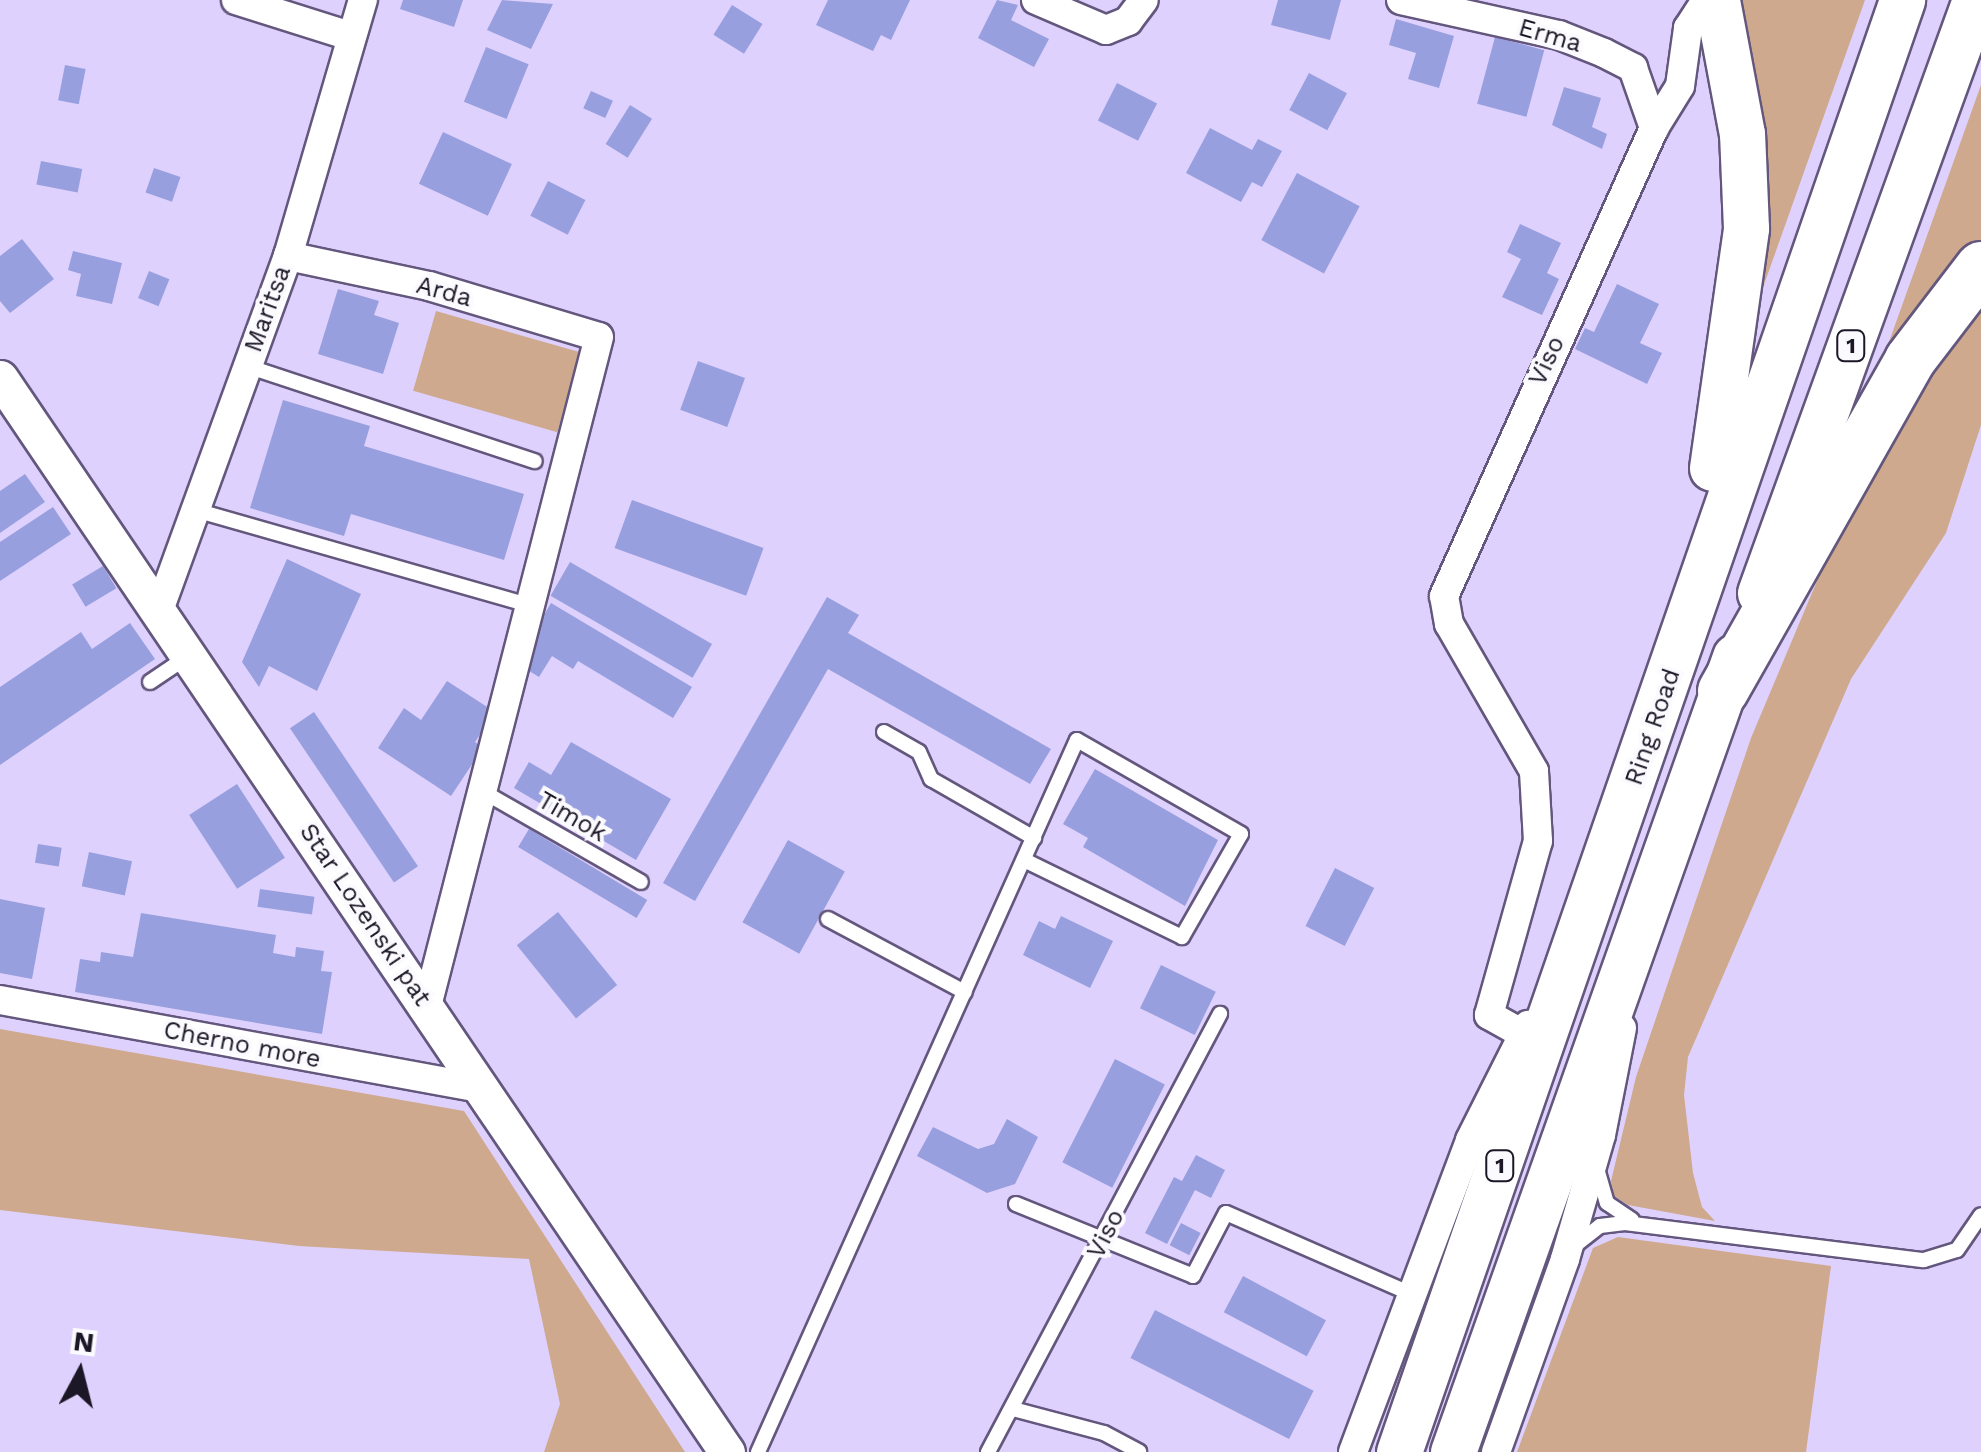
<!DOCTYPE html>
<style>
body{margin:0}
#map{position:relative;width:1981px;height:1452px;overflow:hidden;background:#dfd1fd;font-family:"Work Sans",sans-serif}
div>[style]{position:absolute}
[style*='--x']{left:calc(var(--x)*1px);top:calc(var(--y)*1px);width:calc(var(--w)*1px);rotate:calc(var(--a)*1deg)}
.green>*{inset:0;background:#cea98d;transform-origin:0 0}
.building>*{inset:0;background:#989fde;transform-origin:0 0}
.roads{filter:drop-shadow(2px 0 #64577d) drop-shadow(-2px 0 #64577d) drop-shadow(0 2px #64577d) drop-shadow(0 -2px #64577d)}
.service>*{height:14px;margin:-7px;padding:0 7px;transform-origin:7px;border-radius:7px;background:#fff}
.minor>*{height:28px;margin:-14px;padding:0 14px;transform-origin:14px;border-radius:14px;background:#fff}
.tertiary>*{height:35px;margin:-17.5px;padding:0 17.5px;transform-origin:17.5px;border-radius:17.5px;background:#fff}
.trunk>*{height:45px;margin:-22.5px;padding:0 22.5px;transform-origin:22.5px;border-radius:22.5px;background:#fff}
.motorway>*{height:50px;margin:-25px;padding:0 25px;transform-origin:25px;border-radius:25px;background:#fff}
span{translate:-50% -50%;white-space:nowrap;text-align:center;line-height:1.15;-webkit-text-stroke:8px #fbfafe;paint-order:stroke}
.shield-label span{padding:2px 8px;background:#fbfafe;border:2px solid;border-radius:8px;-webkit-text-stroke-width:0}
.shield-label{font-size:22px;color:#1c1726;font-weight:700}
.street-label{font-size:25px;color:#1c1726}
.north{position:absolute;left:30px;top:1322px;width:100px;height:100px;-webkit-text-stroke:8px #fbfafe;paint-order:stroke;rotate:7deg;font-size:28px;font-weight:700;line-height:40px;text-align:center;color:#1c1726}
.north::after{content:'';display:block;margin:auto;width:35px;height:45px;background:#1c1726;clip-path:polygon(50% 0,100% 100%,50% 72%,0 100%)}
</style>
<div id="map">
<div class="green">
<i style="clip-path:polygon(1733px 0,1865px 0,1755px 310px)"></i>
<i style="clip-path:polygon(1981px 85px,1981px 240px,1880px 367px)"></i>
<i style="clip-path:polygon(1981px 290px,1981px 425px,1946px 533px,1851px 679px,1688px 1057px,1684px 1095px,1693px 1173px,1702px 1207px,1715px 1221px,1628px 1205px,1614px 1196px,1611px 1181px,1636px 1077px,1751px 738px,1841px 524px)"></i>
<i style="left:436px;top:311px;width:150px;height:83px;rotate:16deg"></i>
<i style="clip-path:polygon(0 1029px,464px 1111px,685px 1452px,544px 1452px,560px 1404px,529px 1259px,299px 1246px,0 1210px)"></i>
<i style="clip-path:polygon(1618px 1237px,1831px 1266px,1806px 1452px,1517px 1452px,1593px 1248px)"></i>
</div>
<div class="building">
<i style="clip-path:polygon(403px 0,463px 0,454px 27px,400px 9px)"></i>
<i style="clip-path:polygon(502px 0,553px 4px,531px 49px,487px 30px)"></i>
<i style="clip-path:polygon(828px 0,910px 0,891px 40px,881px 35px,873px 51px,816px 25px)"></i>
<i style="clip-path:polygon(997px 0,1018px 5px,1011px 20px,1049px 39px,1034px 67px,978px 38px)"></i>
<i style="clip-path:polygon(1278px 0,1341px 0,1330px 40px,1271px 25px)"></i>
<i style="left:732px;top:5px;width:36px;height:35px;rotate:32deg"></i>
<i style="clip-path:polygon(1396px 19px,1454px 36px,1439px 88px,1408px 79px,1416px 53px,1389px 45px)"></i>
<i style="left:1495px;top:37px;width:51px;height:69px;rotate:15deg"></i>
<i style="left:486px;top:47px;width:46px;height:59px;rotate:22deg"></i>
<i style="left:65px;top:65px;width:21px;height:36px;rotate:11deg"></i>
<i style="left:1309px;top:73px;width:43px;height:42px;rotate:28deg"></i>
<i style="left:1117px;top:83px;width:45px;height:42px;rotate:27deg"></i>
<i style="clip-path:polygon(1564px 87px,1601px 98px,1592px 127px,1607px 134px,1602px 149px,1552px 125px)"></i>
<i style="left:591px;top:91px;width:24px;height:19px;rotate:24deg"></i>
<i style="left:630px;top:105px;width:26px;height:46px;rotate:32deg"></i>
<i style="clip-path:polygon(1210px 128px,1252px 150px,1258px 139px,1282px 151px,1262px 187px,1252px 182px,1241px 202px,1186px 173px)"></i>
<i style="left:443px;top:132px;width:76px;height:57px;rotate:25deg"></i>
<i style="left:41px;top:161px;width:42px;height:24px;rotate:11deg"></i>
<i style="left:154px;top:168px;width:28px;height:26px;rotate:19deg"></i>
<i style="left:1297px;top:173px;width:71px;height:76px;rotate:28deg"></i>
<i style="left:548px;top:181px;width:42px;height:39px;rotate:27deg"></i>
<i style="clip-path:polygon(1520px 224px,1561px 243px,1547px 273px,1559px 279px,1542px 315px,1502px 297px,1521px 259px,1507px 252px)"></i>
<i style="clip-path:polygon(22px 239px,54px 279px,10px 313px,0 301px,0 256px)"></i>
<i style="clip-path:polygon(73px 251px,122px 263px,112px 304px,76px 296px,81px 274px,68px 270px)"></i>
<i style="left:149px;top:271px;width:22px;height:29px;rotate:22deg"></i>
<i style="clip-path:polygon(1617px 284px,1659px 304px,1640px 343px,1662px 353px,1647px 384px,1575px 349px,1585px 328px,1594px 332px)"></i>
<i style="clip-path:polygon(338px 289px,379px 301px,374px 315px,399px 323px,383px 374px,318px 354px)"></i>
<i style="left:698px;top:361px;width:50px;height:52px;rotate:20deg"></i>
<i style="clip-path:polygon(283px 400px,370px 426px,364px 446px,524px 494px,504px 560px,351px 514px,344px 536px,250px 508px)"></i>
<i style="clip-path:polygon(25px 474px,45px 502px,0 533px,0 491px)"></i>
<i style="left:632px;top:500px;width:140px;height:51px;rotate:20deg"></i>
<i style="clip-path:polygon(53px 507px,71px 534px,0 581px,0 542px)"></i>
<i style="clip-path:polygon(287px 559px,361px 594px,317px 691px,269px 666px,259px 687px,242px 662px)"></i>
<i style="left:570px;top:562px;width:164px;height:39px;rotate:30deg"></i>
<i style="left:103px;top:566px;width:26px;height:36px;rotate:59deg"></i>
<i style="clip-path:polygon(827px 597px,859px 615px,848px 633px,1051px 749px,1030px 784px,828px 669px,695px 901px,663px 883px)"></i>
<i style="clip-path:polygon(551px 603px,692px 687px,673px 718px,578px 661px,573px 669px,552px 656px,539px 677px,516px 663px)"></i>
<i style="clip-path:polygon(130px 623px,155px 659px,0 765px,0 687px,81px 632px,92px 649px)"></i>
<i style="clip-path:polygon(447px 681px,495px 712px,475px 742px,483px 748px,451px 796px,378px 748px,404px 708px,421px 720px)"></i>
<i style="left:314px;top:712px;width:186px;height:29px;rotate:56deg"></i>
<i style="clip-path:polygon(571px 742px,671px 799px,636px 860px,514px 788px,529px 762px,551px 775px)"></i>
<i style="clip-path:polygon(1095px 769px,1218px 840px,1185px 906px,1083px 847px,1088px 838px,1063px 824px)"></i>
<i style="left:237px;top:784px;width:88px;height:57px;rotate:57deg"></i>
<i style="left:529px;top:829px;width:138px;height:21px;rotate:31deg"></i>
<i style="left:788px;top:840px;width:65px;height:94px;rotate:29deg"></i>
<i style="left:38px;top:844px;width:24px;height:19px;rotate:9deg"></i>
<i style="left:89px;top:852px;width:44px;height:35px;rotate:12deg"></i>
<i style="left:1335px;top:868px;width:44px;height:65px;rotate:27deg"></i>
<i style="left:260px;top:889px;width:55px;height:18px;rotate:8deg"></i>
<i style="clip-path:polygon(0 899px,45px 908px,32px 979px,0 973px)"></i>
<i style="left:558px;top:912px;width:94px;height:53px;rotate:51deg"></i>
<i style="clip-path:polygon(141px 913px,276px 935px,273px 953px,295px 957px,296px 947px,324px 951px,321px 971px,332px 972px,322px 1034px,75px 992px,80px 959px,100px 962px,101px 952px,133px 957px)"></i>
<i style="clip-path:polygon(1061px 916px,1113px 941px,1090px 988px,1023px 955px,1039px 921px,1055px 929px)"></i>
<i style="left:1161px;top:965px;width:61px;height:48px;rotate:26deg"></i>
<i style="left:1115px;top:1059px;width:56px;height:116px;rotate:27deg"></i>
<i style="clip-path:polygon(1007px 1119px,1038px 1137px,1015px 1184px,987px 1193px,917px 1156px,933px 1127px,978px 1149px,994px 1144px)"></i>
<i style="clip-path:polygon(1196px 1155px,1225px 1170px,1211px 1198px,1195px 1190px,1167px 1244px,1145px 1233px,1174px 1177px,1182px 1181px)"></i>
<i style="left:1181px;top:1223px;width:22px;height:25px;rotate:27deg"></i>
<i style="left:1243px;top:1276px;width:94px;height:41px;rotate:28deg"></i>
<i style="left:1155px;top:1310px;width:178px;height:54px;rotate:27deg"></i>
</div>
<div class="roads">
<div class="service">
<i style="--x:247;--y:366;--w:303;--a:18.3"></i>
<i style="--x:195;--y:510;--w:343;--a:15.9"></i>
<i style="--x:150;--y:682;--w:45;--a:-34"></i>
<i style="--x:884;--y:732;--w:40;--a:29.7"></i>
<i style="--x:919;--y:752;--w:30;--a:66"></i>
<i style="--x:931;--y:779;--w:119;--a:29.8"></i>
<i style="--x:482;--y:791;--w:183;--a:29.8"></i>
<i style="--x:828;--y:919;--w:155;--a:28.1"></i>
<i style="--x:1598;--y:1172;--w:32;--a:74"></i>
<i style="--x:1607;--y:1203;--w:30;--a:34"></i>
<i style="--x:1016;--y:1204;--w:191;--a:22.1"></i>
<i style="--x:1193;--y:1276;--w:71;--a:-62.4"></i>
<i style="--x:1226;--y:1213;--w:202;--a:23.6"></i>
<i style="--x:1573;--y:1247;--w:34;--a:-38"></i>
<i style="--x:1600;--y:1226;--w:25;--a:-7"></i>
<i style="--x:1625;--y:1223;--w:301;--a:7.1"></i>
<i style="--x:1924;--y:1260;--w:34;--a:-17"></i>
<i style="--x:1957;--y:1250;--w:42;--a:-55.6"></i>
<i style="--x:1013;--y:1409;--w:94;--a:14.8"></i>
<i style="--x:1104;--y:1433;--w:40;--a:28"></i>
<i style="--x:758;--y:1452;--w:780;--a:-65.87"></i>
<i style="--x:1077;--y:740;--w:189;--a:29.8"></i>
<i style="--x:1241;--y:834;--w:119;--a:119.8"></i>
<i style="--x:1182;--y:937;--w:176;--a:-154"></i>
<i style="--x:988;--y:1452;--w:496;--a:-62.1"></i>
</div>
<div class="minor">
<i style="--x:236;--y:0;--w:120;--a:17.5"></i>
<i style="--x:1036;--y:0;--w:76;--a:23.2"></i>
<i style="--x:1106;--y:30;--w:24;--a:-22"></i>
<i style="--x:1128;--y:21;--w:26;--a:-53"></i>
<i style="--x:1401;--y:0;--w:162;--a:12.5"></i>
<i style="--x:1559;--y:35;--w:48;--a:21.8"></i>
<i style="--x:1604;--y:53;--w:33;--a:27"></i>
<i style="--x:1633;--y:68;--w:64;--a:70.7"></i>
<i style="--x:288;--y:256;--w:144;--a:12"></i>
<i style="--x:429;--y:286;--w:177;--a:16.7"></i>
<i style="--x:599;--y:337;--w:691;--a:104.42"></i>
<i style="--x:158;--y:613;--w:380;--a:-70"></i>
<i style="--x:288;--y:256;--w:267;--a:-73.7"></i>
<i style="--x:0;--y:1000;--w:493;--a:10.4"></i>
<i style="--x:1523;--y:1034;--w:39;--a:-151"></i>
<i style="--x:1489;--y:1015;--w:181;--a:-74.3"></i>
<i style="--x:1538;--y:841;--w:70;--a:-93.3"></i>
<i style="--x:1534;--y:771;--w:170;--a:-120"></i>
<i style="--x:1449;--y:624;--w:28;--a:-100"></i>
<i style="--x:1444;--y:596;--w:513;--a:-65.83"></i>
<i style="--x:1654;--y:128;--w:49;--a:-58.2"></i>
<i style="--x:1680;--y:86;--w:59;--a:-82.1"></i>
<i style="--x:1688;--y:28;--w:33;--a:-57"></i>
<i style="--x:1353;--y:1452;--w:333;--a:-69.4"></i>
<i style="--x:1470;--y:1140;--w:129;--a:-63.2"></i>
<i style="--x:1496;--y:1452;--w:205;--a:-70.3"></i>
<i style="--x:1565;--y:1259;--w:129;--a:-73.8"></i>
<i style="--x:1601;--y:1135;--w:109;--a:-78.9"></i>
</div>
<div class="tertiary">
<i style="--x:0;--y:378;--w:1297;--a:55.91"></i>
</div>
<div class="trunk">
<i style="--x:1712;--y:468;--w:242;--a:-81.9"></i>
<i style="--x:1746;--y:228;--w:94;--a:-92.4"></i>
<i style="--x:1742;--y:134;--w:136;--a:-100.6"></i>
<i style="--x:1760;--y:593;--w:631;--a:-70.07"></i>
<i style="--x:1399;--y:1452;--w:1537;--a:-70.89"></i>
<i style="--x:1453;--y:1452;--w:844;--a:-70.47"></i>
</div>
<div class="motorway">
<i style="--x:1723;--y:691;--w:380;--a:-60.5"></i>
<i style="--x:1910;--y:360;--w:117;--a:-52.6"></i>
</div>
</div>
<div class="shield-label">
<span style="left:1851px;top:346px">1</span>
<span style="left:1500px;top:1166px">1</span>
</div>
<div class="street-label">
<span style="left:1550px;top:36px;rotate:16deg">Erma</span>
<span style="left:444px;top:292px;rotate:15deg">Arda</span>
<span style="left:268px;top:309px;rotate:-70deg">Maritsa</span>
<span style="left:1547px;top:361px;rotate:-65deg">Viso</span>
<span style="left:1653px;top:727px;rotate:-71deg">Ring Road</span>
<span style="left:572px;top:817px;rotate:30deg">Timok</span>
<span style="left:365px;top:915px;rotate:56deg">Star Lozenski pat</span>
<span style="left:242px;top:1045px;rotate:11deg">Cherno more</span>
<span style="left:1106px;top:1234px;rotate:-63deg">Viso</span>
</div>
<div class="north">N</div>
</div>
